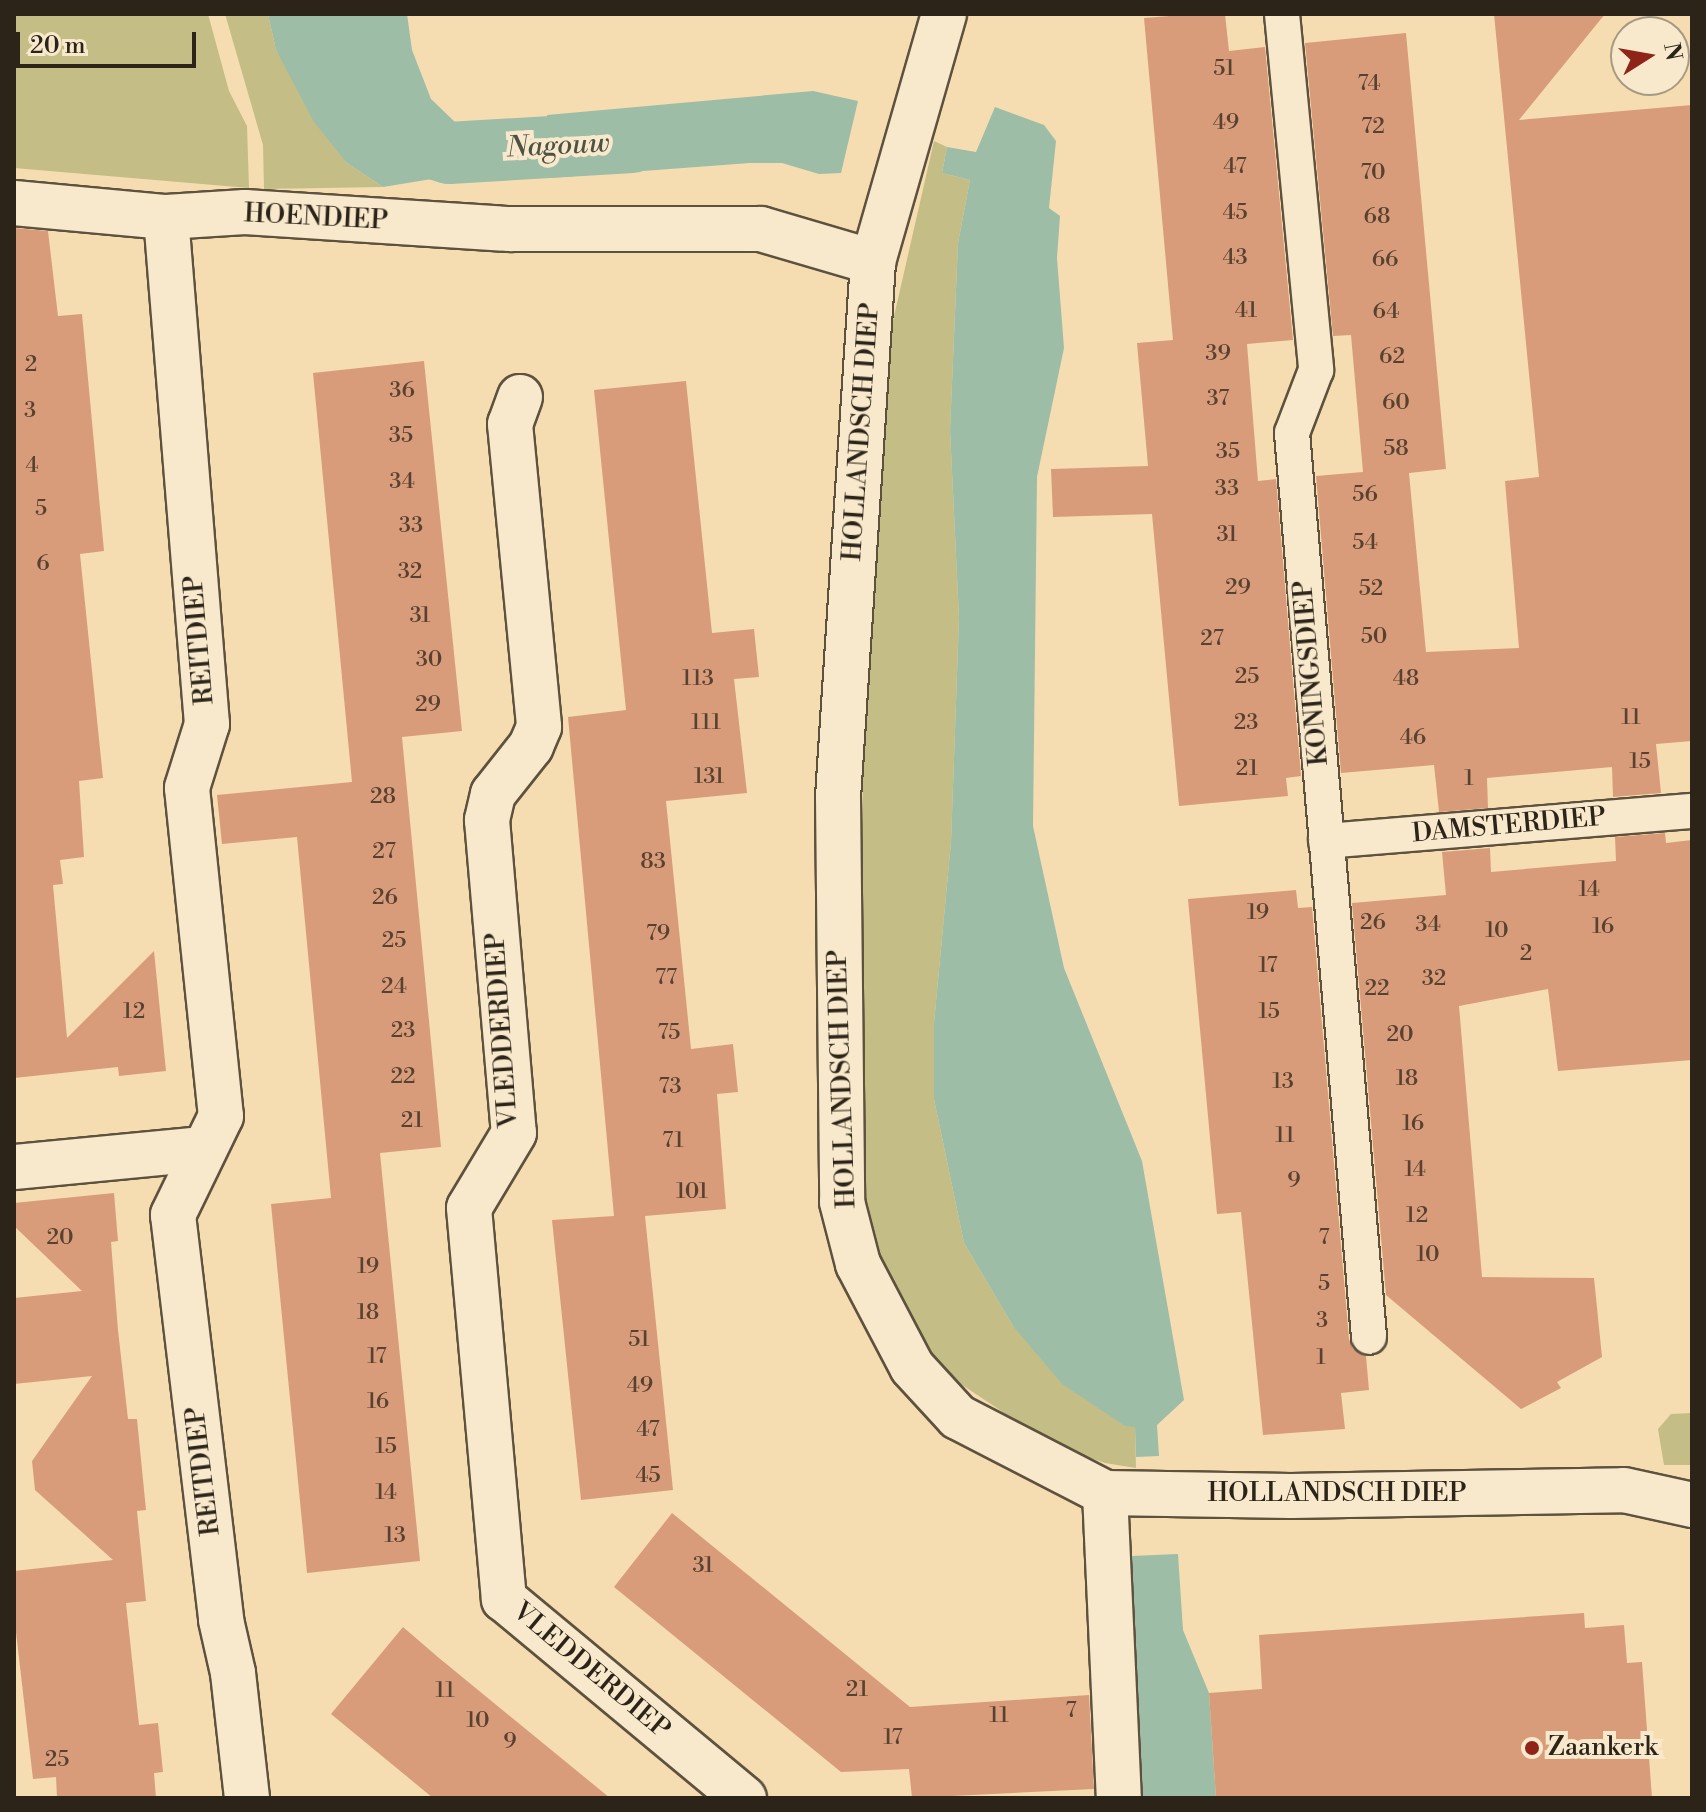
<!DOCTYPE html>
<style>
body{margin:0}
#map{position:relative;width:1706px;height:1812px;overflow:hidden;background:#f5ddb1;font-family:"Libre Bodoni",serif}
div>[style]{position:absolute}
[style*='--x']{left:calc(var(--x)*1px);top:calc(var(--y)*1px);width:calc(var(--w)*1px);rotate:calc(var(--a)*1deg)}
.green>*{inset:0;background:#c4be86}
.water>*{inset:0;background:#9dbda7}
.canal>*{height:62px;margin:-31px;padding:0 31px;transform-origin:31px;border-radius:31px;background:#9dbda7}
.building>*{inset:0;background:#d99c7a}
.roads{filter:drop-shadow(2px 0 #5e523f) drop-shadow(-2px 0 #5e523f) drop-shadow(0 2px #5e523f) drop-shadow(0 -2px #5e523f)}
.pedestrian>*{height:34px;margin:-17px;padding:0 17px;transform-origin:17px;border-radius:17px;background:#f8e9cc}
.minor>*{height:44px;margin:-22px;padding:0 22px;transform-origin:22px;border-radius:22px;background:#f8e9cc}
.dots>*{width:22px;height:22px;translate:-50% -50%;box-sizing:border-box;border:4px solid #f8e9cc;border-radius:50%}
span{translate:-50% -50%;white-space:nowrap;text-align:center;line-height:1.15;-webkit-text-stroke:8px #f8e9cc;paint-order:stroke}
.number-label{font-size:22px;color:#574231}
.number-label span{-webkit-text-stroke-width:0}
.street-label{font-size:26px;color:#2c2419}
.poi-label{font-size:26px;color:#2c2419}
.left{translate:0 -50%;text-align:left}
.water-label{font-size:28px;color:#4e5244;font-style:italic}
.frame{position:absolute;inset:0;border:16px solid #2c2419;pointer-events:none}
.north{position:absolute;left:1610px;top:16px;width:80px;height:80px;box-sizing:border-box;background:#f8e9cc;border:2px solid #a69a84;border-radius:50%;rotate:79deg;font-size:22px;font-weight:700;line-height:32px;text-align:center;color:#2c2419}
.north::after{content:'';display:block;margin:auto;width:28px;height:36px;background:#8f2418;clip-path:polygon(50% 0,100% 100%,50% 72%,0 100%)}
.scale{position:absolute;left:16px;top:32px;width:180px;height:36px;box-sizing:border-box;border:4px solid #2c2419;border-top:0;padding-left:10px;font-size:24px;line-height:28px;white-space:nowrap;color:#2c2419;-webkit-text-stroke:6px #f8e9cc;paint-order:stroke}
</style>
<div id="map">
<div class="green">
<i style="clip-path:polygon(14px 14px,208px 14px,229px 91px,247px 126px,249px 188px,14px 168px)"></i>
<i style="clip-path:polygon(225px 14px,268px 14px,276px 50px,347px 163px,383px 187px,264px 189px,263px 145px)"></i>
<i style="clip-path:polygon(934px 141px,947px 147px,942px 173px,970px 180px,958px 243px,950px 430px,959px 618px,951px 842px,934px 1023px,934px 1099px,964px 1243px,1013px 1326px,1135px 1427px,1136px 1468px,1105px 1463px,1052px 1445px,934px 1366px,873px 1244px,860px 1167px,864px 609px,887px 347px)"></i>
<i style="clip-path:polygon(1692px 1413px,1692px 1465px,1664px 1465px,1658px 1429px,1671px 1414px)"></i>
</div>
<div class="water">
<i style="clip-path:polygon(268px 14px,407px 14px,412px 50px,431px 99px,457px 124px,501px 128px,493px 159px,494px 180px,438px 178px,383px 187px,347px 163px,314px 122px,276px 50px)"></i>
<i style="clip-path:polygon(813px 91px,858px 101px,841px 173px,819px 174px,782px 163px,750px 163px,549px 178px,545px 155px,547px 115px)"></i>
<i style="clip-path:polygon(995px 107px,1044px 125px,1056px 141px,1049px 208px,1060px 216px,1057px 258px,1064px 348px,1037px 477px,1033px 826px,1064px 968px,1142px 1161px,1184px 1400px,1157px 1425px,1159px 1456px,1136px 1457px,1135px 1427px,1125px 1426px,1062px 1384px,1013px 1326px,964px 1243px,934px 1099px,934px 1023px,951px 842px,959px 618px,950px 430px,958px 243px,970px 180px,942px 173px,947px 147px,976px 152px)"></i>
<i style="clip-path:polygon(1178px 1554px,1183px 1630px,1209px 1693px,1216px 1798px,1138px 1798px,1131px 1556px)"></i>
</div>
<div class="canal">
<i style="--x:356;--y:14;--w:96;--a:78.6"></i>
<i style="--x:375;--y:108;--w:58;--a:38.7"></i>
<i style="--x:420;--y:144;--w:30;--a:17"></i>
<i style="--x:449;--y:153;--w:183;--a:-3.4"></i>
</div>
<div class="building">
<i style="clip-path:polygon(1195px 14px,1225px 14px,1229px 51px,1265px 47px,1293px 340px,1247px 344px,1258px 481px,1276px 479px,1301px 776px,1286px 778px,1288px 796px,1179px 806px,1152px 514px,1053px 517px,1051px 469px,1148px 466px,1137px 343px,1173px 340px,1144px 18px)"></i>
<i style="clip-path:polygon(1494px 14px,1605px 14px,1519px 120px,1692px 105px,1692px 741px,1656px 744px,1661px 793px,1613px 797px,1612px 767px,1487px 778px,1488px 808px,1439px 812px,1434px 765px,1341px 773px,1316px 476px,1363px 472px,1351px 335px,1333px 336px,1305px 43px,1406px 33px,1446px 469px,1409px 473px,1426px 652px,1519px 648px,1505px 481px,1539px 477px)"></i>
<i style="clip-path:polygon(14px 228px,48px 231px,58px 316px,82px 314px,104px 551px,80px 554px,103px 778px,79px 781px,84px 857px,60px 860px,63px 884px,53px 885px,67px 1038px,154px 951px,166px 1071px,119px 1076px,118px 1067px,14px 1078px)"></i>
<i style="clip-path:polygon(424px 361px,462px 731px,402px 737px,441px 1147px,380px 1153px,420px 1561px,307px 1573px,271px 1204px,331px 1198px,297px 837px,222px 844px,217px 795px,352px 782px,313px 373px)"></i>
<i style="clip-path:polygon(686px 381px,712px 633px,754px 629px,759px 677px,734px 679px,747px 793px,666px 801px,691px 1049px,733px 1044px,738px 1092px,717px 1094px,726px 1209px,645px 1216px,673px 1490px,581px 1500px,552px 1220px,614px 1216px,568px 717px,626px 710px,594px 390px)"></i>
<i style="clip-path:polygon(1665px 833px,1666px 843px,1692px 840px,1692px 1060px,1558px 1071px,1548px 989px,1459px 1006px,1482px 1277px,1594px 1278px,1602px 1357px,1557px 1382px,1561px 1388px,1521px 1409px,1386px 1295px,1352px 903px,1446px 895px,1442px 852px,1490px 848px,1491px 872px,1616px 861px,1615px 837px)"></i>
<i style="clip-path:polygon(1296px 890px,1298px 908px,1312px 907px,1349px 1339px,1353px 1349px,1366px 1356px,1369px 1390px,1341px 1393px,1345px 1429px,1263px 1435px,1241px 1212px,1217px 1214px,1188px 899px)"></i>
<i style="clip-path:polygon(114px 1193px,118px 1241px,111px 1242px,118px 1330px,128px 1419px,137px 1419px,146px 1510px,137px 1511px,146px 1601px,126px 1603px,139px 1725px,158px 1723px,163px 1772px,154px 1773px,156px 1798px,57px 1798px,56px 1777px,33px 1779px,14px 1615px,14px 1571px,113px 1560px,35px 1490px,32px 1461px,92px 1376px,14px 1384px,14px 1298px,82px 1291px,14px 1226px,14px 1203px)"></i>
<i style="clip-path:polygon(672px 1513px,910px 1707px,1089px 1695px,1094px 1789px,912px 1798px,909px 1769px,841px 1772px,614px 1587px)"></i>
<i style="clip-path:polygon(1584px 1613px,1585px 1628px,1624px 1625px,1627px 1663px,1642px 1662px,1652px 1798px,1216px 1798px,1209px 1693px,1262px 1689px,1259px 1635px)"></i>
<i style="clip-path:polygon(403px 1627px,439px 1658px,610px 1798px,433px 1798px,331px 1714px)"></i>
</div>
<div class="roads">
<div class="pedestrian">
<i style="--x:1282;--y:14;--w:358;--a:84.5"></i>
<i style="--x:1316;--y:370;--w:67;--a:110.9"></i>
<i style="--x:1292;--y:433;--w:907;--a:85.13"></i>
<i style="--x:1326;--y:841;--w:367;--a:-4.7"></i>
</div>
<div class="minor">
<i style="--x:944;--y:14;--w:258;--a:106"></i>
<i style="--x:873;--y:262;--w:536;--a:93.74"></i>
<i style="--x:838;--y:797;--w:405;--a:89.4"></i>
<i style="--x:842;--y:1202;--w:64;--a:75.5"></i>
<i style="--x:858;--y:1264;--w:116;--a:62.3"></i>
<i style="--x:912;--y:1367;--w:68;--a:47.4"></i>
<i style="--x:958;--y:1417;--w:165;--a:27.3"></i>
<i style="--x:1105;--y:1493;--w:186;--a:0.9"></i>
<i style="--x:1291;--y:1496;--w:333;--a:-1"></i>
<i style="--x:1624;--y:1490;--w:70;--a:12.4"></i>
<i style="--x:14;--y:203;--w:153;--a:5.3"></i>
<i style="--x:166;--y:217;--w:79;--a:-3.6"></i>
<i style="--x:245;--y:212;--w:266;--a:3.7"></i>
<i style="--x:510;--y:229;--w:251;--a:0"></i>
<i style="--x:761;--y:229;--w:117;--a:16.4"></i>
<i style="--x:166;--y:217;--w:509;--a:85.38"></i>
<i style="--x:207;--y:724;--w:67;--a:107.4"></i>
<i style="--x:187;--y:788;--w:330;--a:84.1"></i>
<i style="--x:221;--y:1116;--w:110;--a:115.9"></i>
<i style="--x:173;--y:1215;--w:408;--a:83.2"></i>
<i style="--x:221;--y:1620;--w:54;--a:77.2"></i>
<i style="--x:233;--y:1673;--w:126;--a:83.6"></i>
<i style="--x:520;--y:397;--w:29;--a:110"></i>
<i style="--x:510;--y:424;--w:304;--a:84.5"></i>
<i style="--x:539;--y:727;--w:21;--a:113"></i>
<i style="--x:531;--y:746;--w:61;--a:128.4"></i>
<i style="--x:493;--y:794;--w:27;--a:103"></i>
<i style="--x:487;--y:820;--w:314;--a:85.1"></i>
<i style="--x:514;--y:1133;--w:87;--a:121"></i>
<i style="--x:469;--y:1208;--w:393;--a:84.9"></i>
<i style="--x:504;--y:1599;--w:312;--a:39.7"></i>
<i style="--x:14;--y:1167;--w:189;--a:-5.5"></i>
<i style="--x:1105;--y:1493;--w:305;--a:87.4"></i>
</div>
</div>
<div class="dots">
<i style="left:1532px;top:1748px;background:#8f2418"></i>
</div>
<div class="number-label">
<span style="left:1224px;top:69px">51</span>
<span style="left:1369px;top:84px">74</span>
<span style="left:1226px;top:123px">49</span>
<span style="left:1373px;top:127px">72</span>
<span style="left:1235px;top:167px">47</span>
<span style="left:1373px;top:173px">70</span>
<span style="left:1235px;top:213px">45</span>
<span style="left:1377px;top:217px">68</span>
<span style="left:1235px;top:258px">43</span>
<span style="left:1385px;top:260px">66</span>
<span style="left:1246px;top:311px">41</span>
<span style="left:1386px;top:312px">64</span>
<span style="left:1218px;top:354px">39</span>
<span style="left:1392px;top:357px">62</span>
<span style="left:31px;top:365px">2</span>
<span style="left:402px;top:391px">36</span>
<span style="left:1218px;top:399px">37</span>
<span style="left:1396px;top:403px">60</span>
<span style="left:30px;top:411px">3</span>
<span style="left:401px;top:436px">35</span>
<span style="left:1396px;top:449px">58</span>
<span style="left:1228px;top:452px">35</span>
<span style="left:32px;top:466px">4</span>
<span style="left:402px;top:482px">34</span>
<span style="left:1227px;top:489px">33</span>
<span style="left:1365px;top:495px">56</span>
<span style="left:41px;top:509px">5</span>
<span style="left:411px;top:526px">33</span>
<span style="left:1227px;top:535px">31</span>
<span style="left:1365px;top:543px">54</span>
<span style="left:43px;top:564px">6</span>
<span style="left:410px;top:572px">32</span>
<span style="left:1238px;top:588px">29</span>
<span style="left:1371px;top:589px">52</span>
<span style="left:420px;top:616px">31</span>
<span style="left:1374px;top:637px">50</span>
<span style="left:1212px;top:639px">27</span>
<span style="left:429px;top:660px">30</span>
<span style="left:1247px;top:677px">25</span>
<span style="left:698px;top:679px">113</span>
<span style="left:1406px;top:679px">48</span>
<span style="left:428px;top:705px">29</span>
<span style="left:1631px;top:718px">11</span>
<span style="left:706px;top:723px">111</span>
<span style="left:1246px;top:723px">23</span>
<span style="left:1413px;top:738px">46</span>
<span style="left:1640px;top:762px">15</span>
<span style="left:1247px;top:769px">21</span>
<span style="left:709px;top:777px">131</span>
<span style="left:1469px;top:779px">1</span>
<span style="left:383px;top:797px">28</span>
<span style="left:384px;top:852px">27</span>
<span style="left:653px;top:862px">83</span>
<span style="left:1589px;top:890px">14</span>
<span style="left:385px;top:898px">26</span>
<span style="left:1258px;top:913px">19</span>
<span style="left:1373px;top:923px">26</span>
<span style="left:1428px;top:925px">34</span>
<span style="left:1603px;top:927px">16</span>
<span style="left:1497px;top:931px">10</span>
<span style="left:658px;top:934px">79</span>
<span style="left:394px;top:941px">25</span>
<span style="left:1526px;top:954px">2</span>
<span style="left:1268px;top:966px">17</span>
<span style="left:666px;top:978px">77</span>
<span style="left:1434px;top:979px">32</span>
<span style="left:394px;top:987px">24</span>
<span style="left:1377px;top:989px">22</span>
<span style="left:134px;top:1012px">12</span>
<span style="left:1269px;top:1012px">15</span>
<span style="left:403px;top:1031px">23</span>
<span style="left:669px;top:1033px">75</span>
<span style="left:1400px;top:1035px">20</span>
<span style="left:403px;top:1077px">22</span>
<span style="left:1407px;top:1079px">18</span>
<span style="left:1283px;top:1082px">13</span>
<span style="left:670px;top:1087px">73</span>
<span style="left:412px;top:1121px">21</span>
<span style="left:1413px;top:1124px">16</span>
<span style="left:1285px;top:1136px">11</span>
<span style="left:673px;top:1141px">71</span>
<span style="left:1415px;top:1170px">14</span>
<span style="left:1294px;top:1181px">9</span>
<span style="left:692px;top:1192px">101</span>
<span style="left:1417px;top:1216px">12</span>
<span style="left:60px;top:1238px">20</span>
<span style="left:1324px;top:1238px">7</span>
<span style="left:1428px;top:1255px">10</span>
<span style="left:368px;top:1267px">19</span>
<span style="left:1324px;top:1284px">5</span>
<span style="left:368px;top:1313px">18</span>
<span style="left:1322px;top:1321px">3</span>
<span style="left:639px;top:1340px">51</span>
<span style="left:377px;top:1357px">17</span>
<span style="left:1321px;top:1358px">1</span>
<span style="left:640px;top:1386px">49</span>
<span style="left:378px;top:1402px">16</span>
<span style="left:648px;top:1430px">47</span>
<span style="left:386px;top:1447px">15</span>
<span style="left:648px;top:1476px">45</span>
<span style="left:386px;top:1493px">14</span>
<span style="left:395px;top:1536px">13</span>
<span style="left:703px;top:1566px">31</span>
<span style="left:857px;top:1690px">21</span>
<span style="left:445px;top:1691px">11</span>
<span style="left:1071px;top:1711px">7</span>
<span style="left:999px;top:1716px">11</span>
<span style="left:478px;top:1721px">10</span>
<span style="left:893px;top:1738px">17</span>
<span style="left:510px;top:1742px">9</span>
<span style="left:57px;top:1760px">25</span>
</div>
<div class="street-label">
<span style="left:316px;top:218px;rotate:3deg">HOENDIEP</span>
<span style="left:862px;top:432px;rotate:-86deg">HOLLANDSCH DIEP</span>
<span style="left:200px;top:640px;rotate:-95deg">REITDIEP</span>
<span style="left:1312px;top:673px;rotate:-95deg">KONINGSDIEP</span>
<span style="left:1509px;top:826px;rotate:-5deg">DAMSTERDIEP</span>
<span style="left:503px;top:1030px;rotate:-94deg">VLEDDERDIEP</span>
<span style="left:843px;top:1079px;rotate:-92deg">HOLLANDSCH DIEP</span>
<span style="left:204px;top:1471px;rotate:-97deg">REITDIEP</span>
<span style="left:1337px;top:1494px">HOLLANDSCH DIEP</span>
<span style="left:591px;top:1671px;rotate:40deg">VLEDDERDIEP</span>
</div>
<div class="poi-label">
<span class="left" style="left:1548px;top:1748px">Zaankerk</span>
</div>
<div class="water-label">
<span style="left:558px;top:146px;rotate:-3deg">Nagouw</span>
</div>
<div class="frame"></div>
<div class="north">N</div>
<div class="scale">20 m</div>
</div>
